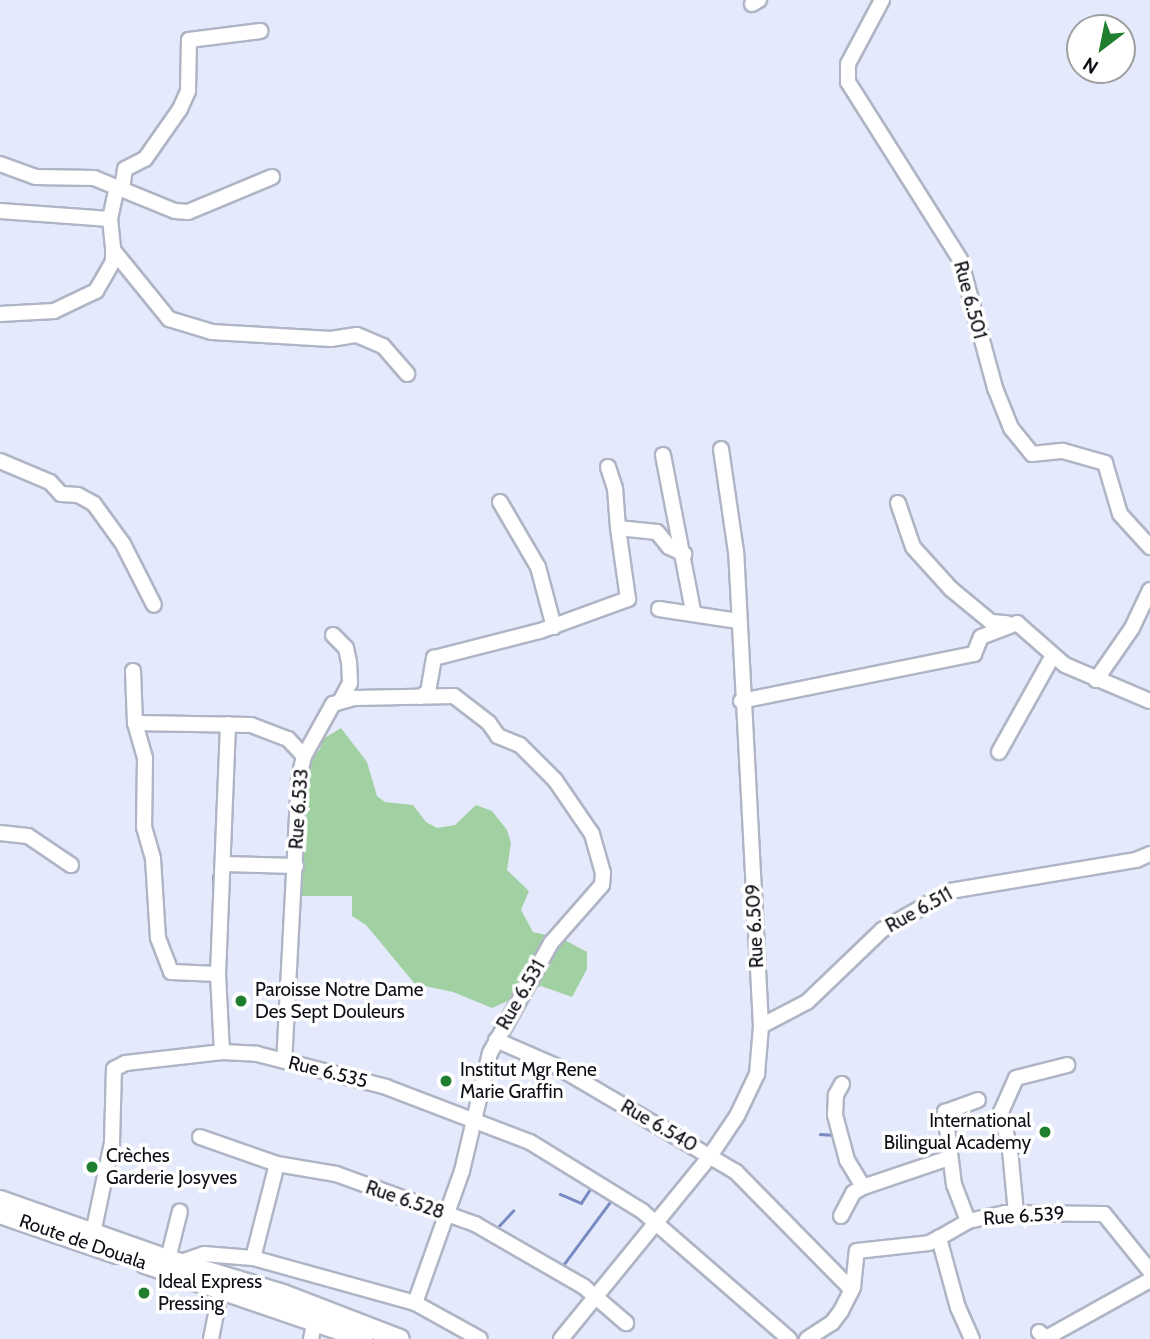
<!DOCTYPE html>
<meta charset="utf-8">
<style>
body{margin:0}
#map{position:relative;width:1150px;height:1339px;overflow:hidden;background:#e4eafc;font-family:Cabin,sans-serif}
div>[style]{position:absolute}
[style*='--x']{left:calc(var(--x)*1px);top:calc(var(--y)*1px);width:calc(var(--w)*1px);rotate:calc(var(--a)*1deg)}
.green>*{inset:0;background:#a1d0a2}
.stream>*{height:2.5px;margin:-1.25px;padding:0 1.25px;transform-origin:1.25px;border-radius:1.25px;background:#798ac2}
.roads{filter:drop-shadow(2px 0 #afb5c5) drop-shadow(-2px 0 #afb5c5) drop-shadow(0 2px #afb5c5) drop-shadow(0 -2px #afb5c5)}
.minor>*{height:14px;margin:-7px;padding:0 7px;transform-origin:7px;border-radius:7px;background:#fff}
.major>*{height:18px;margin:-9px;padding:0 9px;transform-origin:9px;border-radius:9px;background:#fff}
.dots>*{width:19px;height:19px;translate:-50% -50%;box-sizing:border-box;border:4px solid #fff;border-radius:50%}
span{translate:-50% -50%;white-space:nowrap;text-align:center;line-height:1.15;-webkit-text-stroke:7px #fff;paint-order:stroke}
.street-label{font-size:19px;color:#0d0f15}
.poi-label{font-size:19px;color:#0d0f15}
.left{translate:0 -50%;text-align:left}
.right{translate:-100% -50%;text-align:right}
.north{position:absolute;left:1066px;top:14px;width:70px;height:70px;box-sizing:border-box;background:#fff;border:2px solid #9e9fa1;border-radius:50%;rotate:212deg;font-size:19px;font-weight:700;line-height:28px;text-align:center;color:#0d0f15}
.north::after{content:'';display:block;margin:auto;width:24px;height:32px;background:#207e2f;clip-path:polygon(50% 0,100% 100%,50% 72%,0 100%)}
</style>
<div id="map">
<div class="green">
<i style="clip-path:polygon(341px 728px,367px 762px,377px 796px,385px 802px,413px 805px,426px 822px,437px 828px,455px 825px,476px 805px,492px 811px,507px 830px,511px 843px,507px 870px,529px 891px,521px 910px,533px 932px,563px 939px,587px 952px,587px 969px,572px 997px,541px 986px,492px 1008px,453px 992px,415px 984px,366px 925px,352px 916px,352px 896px,301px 896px,304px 766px,320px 749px,323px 739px)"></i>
</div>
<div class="stream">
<i style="--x:213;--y:903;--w:27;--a:-90"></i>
<i style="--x:213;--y:876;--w:5;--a:-11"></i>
<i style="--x:820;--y:1134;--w:14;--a:4"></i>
<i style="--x:560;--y:1194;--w:23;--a:23"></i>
<i style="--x:581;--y:1203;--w:20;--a:-57"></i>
<i style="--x:496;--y:1229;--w:25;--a:-47"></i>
<i style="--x:561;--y:1268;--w:87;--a:-53.4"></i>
</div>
<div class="roads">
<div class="minor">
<i style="--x:882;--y:0;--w:72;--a:118"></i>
<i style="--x:848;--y:64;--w:18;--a:90"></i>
<i style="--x:848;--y:82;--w:209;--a:57.7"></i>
<i style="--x:960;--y:259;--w:134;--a:74.8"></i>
<i style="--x:995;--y:388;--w:43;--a:68.2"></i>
<i style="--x:1011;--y:428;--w:33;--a:51"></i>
<i style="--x:1032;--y:454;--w:31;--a:-6"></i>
<i style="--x:1063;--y:451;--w:44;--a:15.9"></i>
<i style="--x:1105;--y:463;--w:53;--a:73.6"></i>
<i style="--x:1120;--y:514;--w:45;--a:47.7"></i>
<i style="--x:752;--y:4;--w:8;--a:-30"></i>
<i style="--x:0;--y:164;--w:37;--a:20"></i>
<i style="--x:35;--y:177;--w:59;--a:1"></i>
<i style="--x:94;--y:178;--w:87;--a:22.2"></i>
<i style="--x:175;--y:211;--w:13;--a:4"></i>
<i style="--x:188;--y:212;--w:91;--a:-22.6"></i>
<i style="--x:122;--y:188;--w:19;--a:-81"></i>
<i style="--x:125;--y:169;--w:22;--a:-27"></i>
<i style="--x:145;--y:159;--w:61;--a:-55"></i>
<i style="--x:180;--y:109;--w:20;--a:-66"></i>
<i style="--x:188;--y:91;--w:51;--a:-88.9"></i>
<i style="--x:189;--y:40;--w:72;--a:-7.2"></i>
<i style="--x:0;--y:211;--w:110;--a:4.2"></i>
<i style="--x:110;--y:219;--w:33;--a:-78"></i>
<i style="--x:110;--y:219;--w:31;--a:84"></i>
<i style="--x:113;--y:250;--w:89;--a:50.9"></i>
<i style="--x:169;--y:319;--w:45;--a:16.8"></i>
<i style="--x:212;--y:332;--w:119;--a:3.4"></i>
<i style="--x:331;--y:339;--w:26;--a:-9"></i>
<i style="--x:357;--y:335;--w:28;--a:23"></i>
<i style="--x:383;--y:346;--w:37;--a:49"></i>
<i style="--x:0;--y:314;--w:54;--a:-3.2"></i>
<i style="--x:54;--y:311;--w:47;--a:-25.5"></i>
<i style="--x:96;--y:291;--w:34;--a:-60"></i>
<i style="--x:113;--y:262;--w:12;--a:-90"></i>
<i style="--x:663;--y:455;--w:159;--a:79.1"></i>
<i style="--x:0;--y:461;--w:54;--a:22.8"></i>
<i style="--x:50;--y:482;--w:16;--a:47"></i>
<i style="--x:61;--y:494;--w:17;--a:3"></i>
<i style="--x:78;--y:495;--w:18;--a:29"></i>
<i style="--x:94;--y:504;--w:49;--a:54.1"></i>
<i style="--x:123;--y:544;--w:68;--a:63.1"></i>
<i style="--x:608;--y:467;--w:22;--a:72"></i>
<i style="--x:615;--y:488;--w:40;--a:85.7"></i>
<i style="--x:500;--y:502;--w:75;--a:59.7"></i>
<i style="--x:538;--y:567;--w:62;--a:75.1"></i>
<i style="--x:898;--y:503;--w:46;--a:71.2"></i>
<i style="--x:913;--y:547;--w:57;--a:47.9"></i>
<i style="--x:951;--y:589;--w:52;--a:39.5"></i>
<i style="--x:991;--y:622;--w:16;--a:4"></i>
<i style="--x:659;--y:609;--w:80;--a:8.6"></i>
<i style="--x:333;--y:635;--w:18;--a:45"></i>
<i style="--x:346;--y:648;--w:14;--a:78"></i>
<i style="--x:349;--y:662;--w:21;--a:87"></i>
<i style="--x:350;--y:683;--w:19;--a:118"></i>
<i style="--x:133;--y:671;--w:52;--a:87.8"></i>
<i style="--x:135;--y:723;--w:36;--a:74"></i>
<i style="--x:145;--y:758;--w:69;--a:90.8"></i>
<i style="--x:144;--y:827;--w:33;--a:74"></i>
<i style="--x:153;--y:859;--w:79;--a:86.4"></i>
<i style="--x:158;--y:938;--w:36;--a:69"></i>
<i style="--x:171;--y:972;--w:47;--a:2.4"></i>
<i style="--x:218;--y:974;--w:78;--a:87.1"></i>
<i style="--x:222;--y:1052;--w:35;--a:3"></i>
<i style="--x:257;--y:1054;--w:133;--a:14.3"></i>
<i style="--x:386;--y:1087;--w:154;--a:20.9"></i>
<i style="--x:530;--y:1142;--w:132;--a:31.6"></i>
<i style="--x:642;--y:1211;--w:195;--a:41"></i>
<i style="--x:1096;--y:680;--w:63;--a:-55.3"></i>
<i style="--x:1132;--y:628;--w:42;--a:-64.7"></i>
<i style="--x:420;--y:697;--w:9;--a:-32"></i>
<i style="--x:428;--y:692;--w:35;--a:-80"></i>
<i style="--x:434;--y:658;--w:109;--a:-14.3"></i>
<i style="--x:540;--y:631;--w:94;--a:-20"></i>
<i style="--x:628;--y:599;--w:72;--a:-98"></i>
<i style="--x:618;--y:528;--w:39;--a:6"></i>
<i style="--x:657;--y:532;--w:19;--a:51"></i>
<i style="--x:669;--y:547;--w:17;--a:25"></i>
<i style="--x:741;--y:701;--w:238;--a:-11.4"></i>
<i style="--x:974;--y:654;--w:18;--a:-68"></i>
<i style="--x:981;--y:637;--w:39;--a:-21"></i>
<i style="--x:1017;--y:623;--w:64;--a:41.2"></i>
<i style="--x:1065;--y:665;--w:92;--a:23"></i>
<i style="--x:135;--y:723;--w:116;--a:1"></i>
<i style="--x:251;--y:725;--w:40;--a:21"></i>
<i style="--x:288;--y:739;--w:23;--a:47"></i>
<i style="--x:999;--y:752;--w:109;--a:-60.8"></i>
<i style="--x:0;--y:833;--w:28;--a:6"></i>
<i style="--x:28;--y:836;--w:52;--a:34"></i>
<i style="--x:224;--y:864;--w:72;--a:1.6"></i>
<i style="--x:218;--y:974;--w:250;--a:-87.7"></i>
<i style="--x:761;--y:1026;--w:52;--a:-27.6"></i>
<i style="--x:807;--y:1002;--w:104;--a:-43.8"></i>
<i style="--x:882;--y:930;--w:78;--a:-29.8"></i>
<i style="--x:950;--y:891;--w:189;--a:-9.5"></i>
<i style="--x:1136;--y:860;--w:15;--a:-23"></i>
<i style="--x:496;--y:1040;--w:65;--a:23.4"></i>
<i style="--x:556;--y:1066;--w:209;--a:30.5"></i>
<i style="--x:736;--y:1172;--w:165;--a:45.5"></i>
<i style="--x:842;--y:1084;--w:13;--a:119"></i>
<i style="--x:836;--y:1095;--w:20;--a:93"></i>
<i style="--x:835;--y:1115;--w:47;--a:75.1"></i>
<i style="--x:847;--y:1160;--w:31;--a:59"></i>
<i style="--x:200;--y:1137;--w:82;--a:19.3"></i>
<i style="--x:277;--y:1164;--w:60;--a:9.6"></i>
<i style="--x:336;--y:1174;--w:148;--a:19.8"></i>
<i style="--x:475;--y:1224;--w:125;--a:29.9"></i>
<i style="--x:583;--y:1286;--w:57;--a:40.7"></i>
<i style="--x:1016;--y:1213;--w:64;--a:-95.4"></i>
<i style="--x:1010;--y:1149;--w:38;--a:-104"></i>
<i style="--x:1001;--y:1112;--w:37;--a:-66"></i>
<i style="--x:1016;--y:1078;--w:53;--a:-14.3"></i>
<i style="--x:841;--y:1216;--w:26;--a:-62"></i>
<i style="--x:853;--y:1193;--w:12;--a:-31"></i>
<i style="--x:863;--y:1187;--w:91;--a:-18.6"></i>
<i style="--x:968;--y:1221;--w:39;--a:-111"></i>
<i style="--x:954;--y:1185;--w:74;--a:-97"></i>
<i style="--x:945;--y:1112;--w:35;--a:-20"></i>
<i style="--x:93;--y:1233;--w:92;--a:-78.1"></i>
<i style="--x:112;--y:1143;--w:74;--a:-88.5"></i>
<i style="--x:114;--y:1069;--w:13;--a:-27"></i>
<i style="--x:126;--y:1063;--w:97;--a:-6.5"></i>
<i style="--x:253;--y:1258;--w:168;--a:15.5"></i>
<i style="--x:415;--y:1303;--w:140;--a:-70.4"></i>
<i style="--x:462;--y:1171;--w:121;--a:-76.7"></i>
<i style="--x:490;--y:1053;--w:126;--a:-61"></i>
<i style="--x:551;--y:943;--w:77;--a:-48.7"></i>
<i style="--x:602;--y:885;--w:12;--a:-85"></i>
<i style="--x:603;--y:873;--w:41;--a:-105.8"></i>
<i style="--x:592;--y:834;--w:65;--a:-124.4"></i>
<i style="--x:555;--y:780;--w:49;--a:-135"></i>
<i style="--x:520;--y:745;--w:24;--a:-158"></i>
<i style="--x:498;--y:736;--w:16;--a:-125"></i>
<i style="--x:489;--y:723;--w:44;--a:-142.4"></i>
<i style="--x:454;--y:696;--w:100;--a:178.9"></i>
<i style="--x:354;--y:698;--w:22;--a:164"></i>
<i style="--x:333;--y:704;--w:60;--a:119.1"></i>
<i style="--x:304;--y:756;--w:23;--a:103"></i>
<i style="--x:299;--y:778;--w:283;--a:93"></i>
<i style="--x:168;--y:1259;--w:49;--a:-76"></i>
<i style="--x:179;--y:1268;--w:6;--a:-72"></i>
<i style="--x:181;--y:1262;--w:24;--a:-19"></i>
<i style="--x:204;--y:1254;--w:49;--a:4.7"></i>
<i style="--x:253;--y:1258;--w:97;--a:-75.7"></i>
<i style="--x:415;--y:1303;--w:74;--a:29"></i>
<i style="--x:1039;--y:1332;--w:9;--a:41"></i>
<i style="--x:1046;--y:1338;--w:119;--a:-29.1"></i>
<i style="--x:211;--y:1339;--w:52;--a:-78.9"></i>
<i style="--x:311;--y:1339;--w:19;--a:-78"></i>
<i style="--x:561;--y:1339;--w:236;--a:-50.8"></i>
<i style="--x:710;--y:1156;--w:48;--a:-56"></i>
<i style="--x:737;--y:1116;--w:47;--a:-64.5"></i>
<i style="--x:757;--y:1074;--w:48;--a:-85.2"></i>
<i style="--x:761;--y:1026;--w:475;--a:-93"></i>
<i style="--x:736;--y:552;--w:104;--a:-98.3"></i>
<i style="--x:807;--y:1339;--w:30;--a:-33"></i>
<i style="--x:832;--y:1323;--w:15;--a:-53"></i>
<i style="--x:841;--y:1311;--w:27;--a:-63"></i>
<i style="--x:853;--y:1287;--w:36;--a:-84"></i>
<i style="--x:857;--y:1251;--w:72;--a:-6.3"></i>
<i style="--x:929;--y:1243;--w:11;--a:-27"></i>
<i style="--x:972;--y:1339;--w:34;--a:-114"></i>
<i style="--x:958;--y:1308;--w:73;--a:-105.2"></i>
<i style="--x:939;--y:1238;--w:34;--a:-30"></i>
<i style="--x:968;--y:1221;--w:38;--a:-12"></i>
<i style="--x:1005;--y:1213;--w:99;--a:0.6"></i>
<i style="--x:1104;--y:1214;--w:73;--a:51.1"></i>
</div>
<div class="major">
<i style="--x:0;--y:1200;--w:178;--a:19.4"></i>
<i style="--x:168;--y:1259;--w:120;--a:16.9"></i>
<i style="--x:283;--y:1294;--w:125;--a:21"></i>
<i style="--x:0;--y:1214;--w:123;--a:19"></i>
<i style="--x:145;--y:1264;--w:231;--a:18.9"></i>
</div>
</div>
<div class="dots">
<i style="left:241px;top:1001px;background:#207e2f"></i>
<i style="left:446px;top:1081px;background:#207e2f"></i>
<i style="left:1045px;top:1132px;background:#207e2f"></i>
<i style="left:92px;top:1167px;background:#207e2f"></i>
<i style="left:144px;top:1293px;background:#207e2f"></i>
</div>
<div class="street-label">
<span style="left:970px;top:300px;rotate:75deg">Rue 6.501</span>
<span style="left:299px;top:809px;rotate:-86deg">Rue 6.533</span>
<span style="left:919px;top:910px;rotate:-29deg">Rue 6.511</span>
<span style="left:755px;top:926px;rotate:-93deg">Rue 6.509</span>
<span style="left:521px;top:995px;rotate:-60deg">Rue 6.531</span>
<span style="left:328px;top:1072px;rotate:14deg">Rue 6.535</span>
<span style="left:659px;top:1126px;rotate:30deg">Rue 6.540</span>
<span style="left:405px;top:1200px;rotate:19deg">Rue 6.528</span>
<span style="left:1024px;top:1216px;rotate:-4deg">Rue 6.539</span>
<span style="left:83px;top:1242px;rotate:19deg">Route de Douala</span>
</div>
<div class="poi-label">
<span class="left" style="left:255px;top:1001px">Paroisse Notre Dame<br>Des Sept Douleurs</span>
<span class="left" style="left:460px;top:1081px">Institut Mgr Rene<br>Marie Graffin</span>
<span class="right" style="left:1031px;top:1132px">International<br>Bilingual Academy</span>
<span class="left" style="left:106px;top:1167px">Crèches<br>Garderie Josyves</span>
<span class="left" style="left:158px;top:1293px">Ideal Express<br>Pressing</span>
</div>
<div class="north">N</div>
</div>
